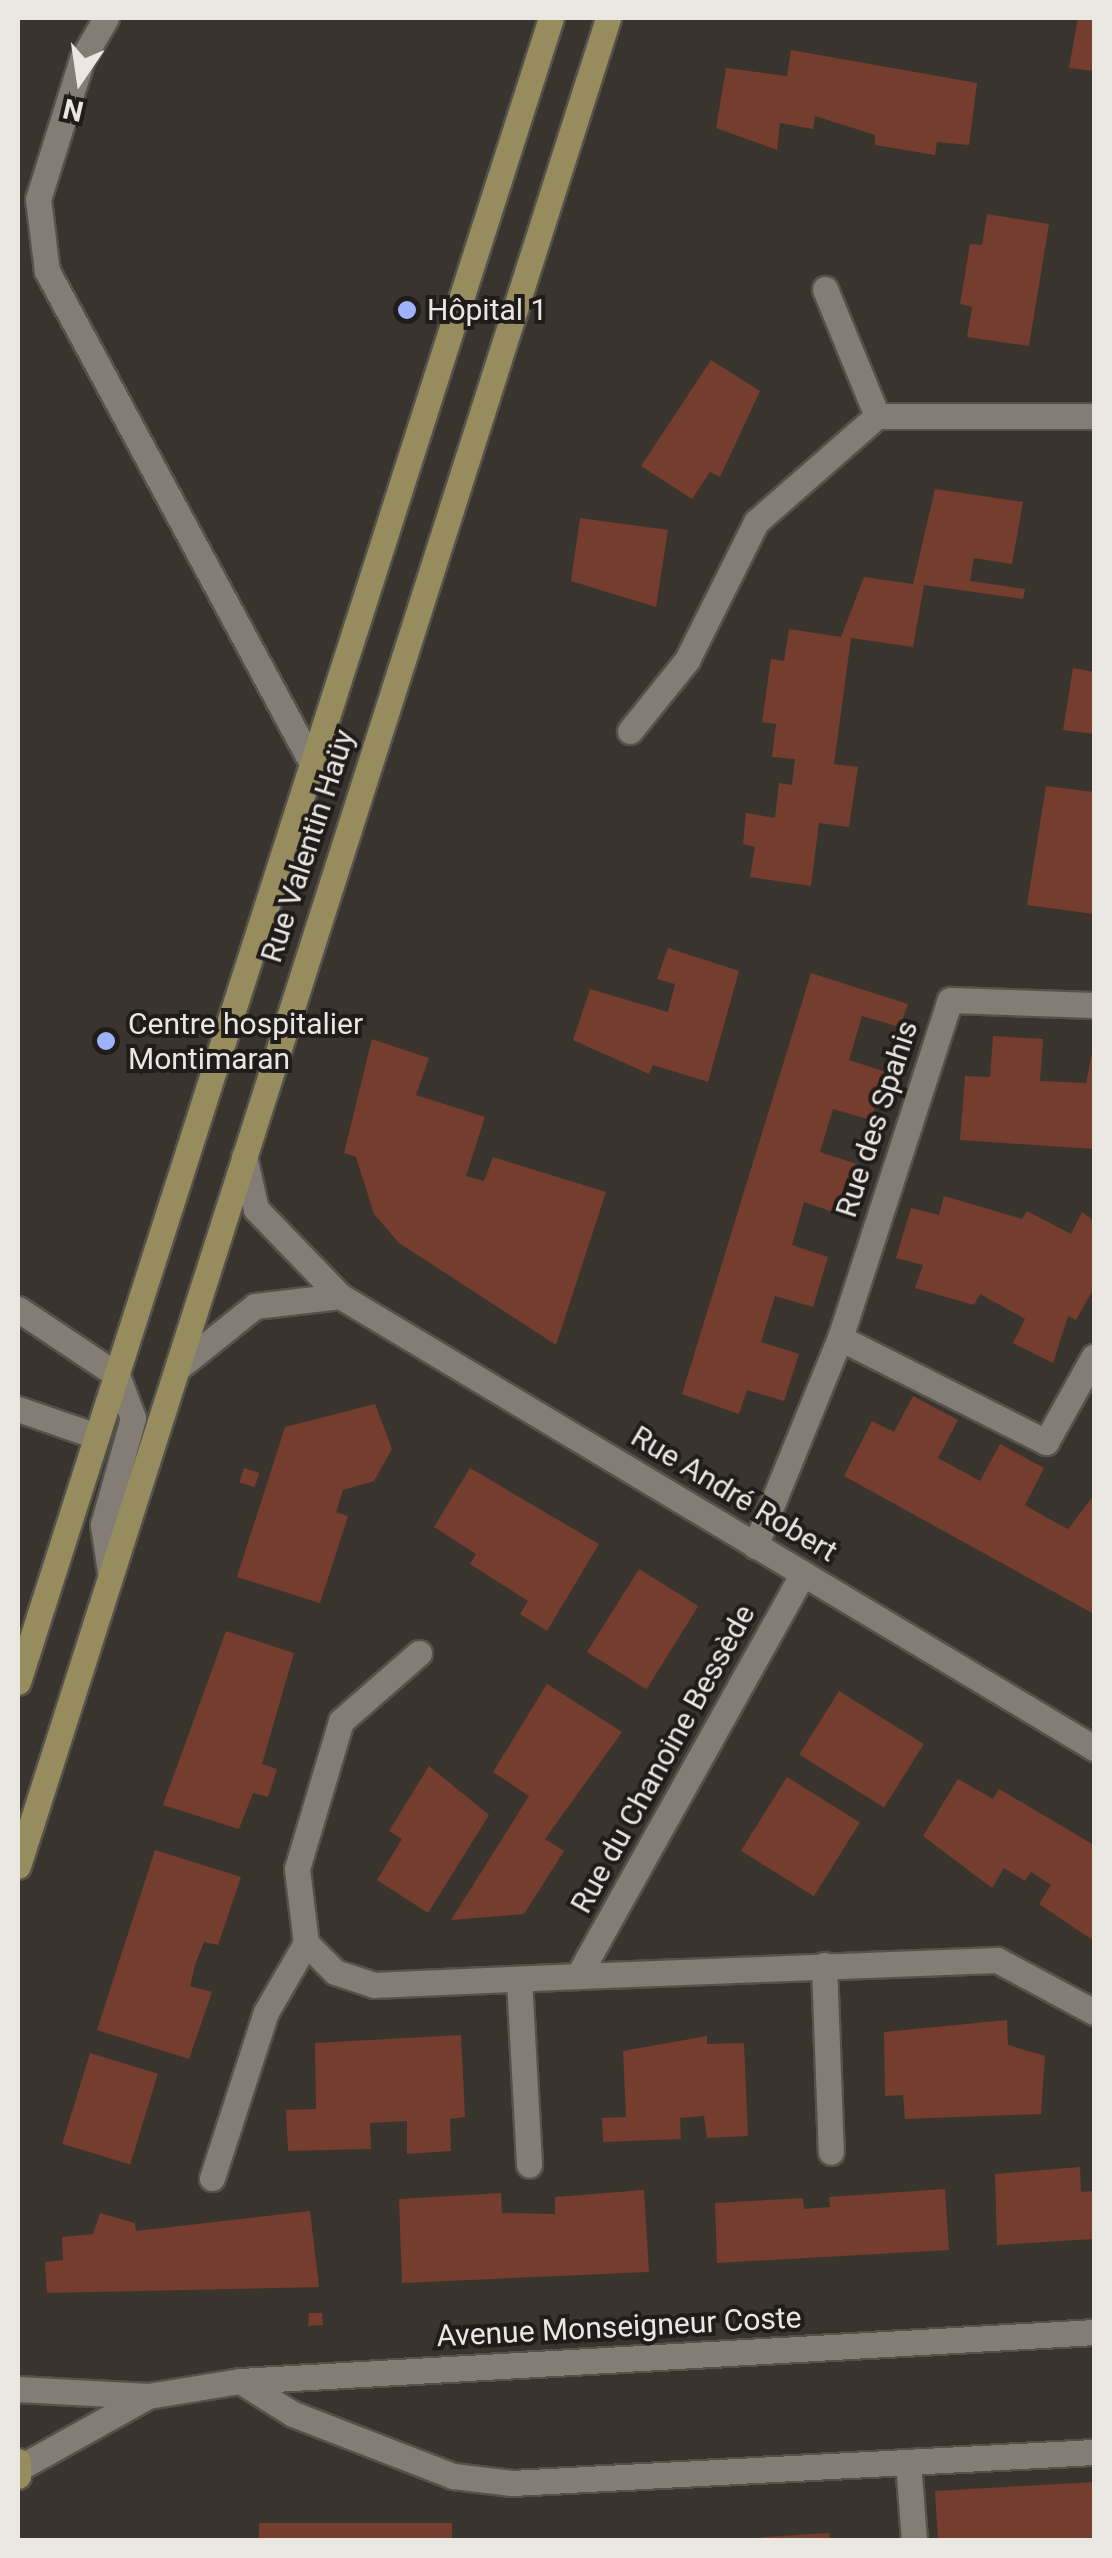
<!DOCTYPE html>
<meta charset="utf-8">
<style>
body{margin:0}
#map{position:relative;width:1112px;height:2558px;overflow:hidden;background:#3a342e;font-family:Roboto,sans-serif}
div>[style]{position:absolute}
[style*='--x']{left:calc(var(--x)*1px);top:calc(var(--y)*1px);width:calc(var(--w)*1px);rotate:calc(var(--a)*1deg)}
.building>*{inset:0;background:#743d2d;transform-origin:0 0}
.roads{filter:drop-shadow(2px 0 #55514b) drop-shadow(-2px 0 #55514b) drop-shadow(0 2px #55514b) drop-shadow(0 -2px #55514b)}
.lane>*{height:25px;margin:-12.5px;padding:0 12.5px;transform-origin:12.5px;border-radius:12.5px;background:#837d76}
.street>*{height:25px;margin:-12.5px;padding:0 12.5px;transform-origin:12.5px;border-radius:12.5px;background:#837d76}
.secondary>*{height:25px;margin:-12.5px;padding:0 12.5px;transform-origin:12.5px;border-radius:12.5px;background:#978c5e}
.dots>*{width:28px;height:28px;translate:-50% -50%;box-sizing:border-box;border:5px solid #1f1c19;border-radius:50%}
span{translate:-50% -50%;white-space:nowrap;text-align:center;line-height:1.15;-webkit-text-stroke:8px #1f1c19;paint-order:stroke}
.poi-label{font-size:30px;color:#eae7e3}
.left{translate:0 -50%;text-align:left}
.street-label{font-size:30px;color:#eae7e3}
.frame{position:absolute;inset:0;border:20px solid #eae7e3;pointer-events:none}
.north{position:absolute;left:30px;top:30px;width:100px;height:100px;-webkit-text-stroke:8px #1f1c19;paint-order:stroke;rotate:193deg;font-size:28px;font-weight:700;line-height:40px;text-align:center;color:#eae7e3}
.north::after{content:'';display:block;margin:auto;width:35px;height:45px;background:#eae7e3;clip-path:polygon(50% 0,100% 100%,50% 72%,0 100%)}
</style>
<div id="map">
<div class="building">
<i style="clip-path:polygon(1078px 18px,1094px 18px,1094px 71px,1069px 68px)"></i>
<i style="clip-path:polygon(791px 50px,977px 83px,969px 145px,937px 142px,935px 155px,875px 145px,875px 135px,815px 116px,813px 129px,780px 123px,777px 150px,716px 128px,726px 68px,787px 76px)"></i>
<i style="clip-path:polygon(987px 214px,1049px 224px,1029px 346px,967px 337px,972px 307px,960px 304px,970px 244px,982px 245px)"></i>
<i style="clip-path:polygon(711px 360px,760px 391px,720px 477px,710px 472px,692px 499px,641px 466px)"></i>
<i style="clip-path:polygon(935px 489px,1023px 502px,1012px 564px,974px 558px,970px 581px,1025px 589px,1023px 599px,924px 585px,913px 647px,851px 638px,834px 764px,858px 767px,849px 827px,819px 823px,811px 886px,750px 877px,755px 847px,743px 844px,746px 813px,775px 818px,779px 783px,792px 785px,795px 759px,772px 757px,776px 724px,762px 722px,771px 659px,784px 661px,789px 629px,841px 637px,864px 577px,913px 584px)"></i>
<i style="clip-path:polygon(580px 518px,668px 530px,656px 607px,571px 581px)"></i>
<i style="clip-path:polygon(1073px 668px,1094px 672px,1094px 734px,1063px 730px)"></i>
<i style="clip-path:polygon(1046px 786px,1094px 792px,1094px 914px,1027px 905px)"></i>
<i style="clip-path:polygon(668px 948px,739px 971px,708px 1082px,653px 1065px,649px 1074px,573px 1040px,590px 989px,668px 1012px,675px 984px,657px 979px)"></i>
<i style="clip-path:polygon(811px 973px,908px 1004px,900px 1027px,862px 1016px,849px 1060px,886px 1072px,871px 1120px,833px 1109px,826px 1132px,820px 1152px,857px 1164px,842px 1215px,804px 1202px,792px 1245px,828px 1257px,813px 1307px,775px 1296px,761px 1342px,799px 1354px,784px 1401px,747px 1390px,739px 1414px,682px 1394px)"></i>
<i style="clip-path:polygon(993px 1036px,1043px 1039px,1040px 1081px,1086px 1083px,1094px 1043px,1094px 1149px,960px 1140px,965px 1076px,990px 1077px)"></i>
<i style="clip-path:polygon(372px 1039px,429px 1058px,416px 1095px,485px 1117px,466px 1176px,484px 1181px,493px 1157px,606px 1192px,556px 1345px,399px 1243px,374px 1214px,356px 1157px,344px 1153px)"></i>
<i style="clip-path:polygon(944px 1196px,1022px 1219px,1027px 1211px,1071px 1234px,1082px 1212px,1094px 1221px,1094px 1288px,1076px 1320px,1068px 1316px,1053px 1363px,1013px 1343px,1025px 1319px,980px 1294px,974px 1305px,915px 1288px,923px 1265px,896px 1258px,911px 1208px,939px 1215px)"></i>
<i style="clip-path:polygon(913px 1396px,958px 1420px,938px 1458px,960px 1470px,980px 1481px,1000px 1444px,1044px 1468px,1025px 1505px,1047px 1518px,1068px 1529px,1094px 1495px,1094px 1614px,844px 1476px,872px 1421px,894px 1432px)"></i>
<i style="clip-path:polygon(375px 1404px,392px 1449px,374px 1481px,343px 1490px,336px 1512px,348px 1516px,320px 1603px,237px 1577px,285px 1427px)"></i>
<i style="left:244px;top:1468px;width:16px;height:15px;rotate:18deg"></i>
<i style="clip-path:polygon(470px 1468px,599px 1544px,547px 1631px,520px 1614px,528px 1601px,470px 1564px,476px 1554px,434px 1527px)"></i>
<i style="left:639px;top:1569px;width:70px;height:98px;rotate:32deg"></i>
<i style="clip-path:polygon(226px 1631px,294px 1653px,262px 1764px,277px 1769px,268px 1797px,253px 1793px,239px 1829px,163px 1805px)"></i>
<i style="clip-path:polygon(547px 1684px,622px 1732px,545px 1839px,564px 1851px,524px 1914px,451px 1920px,529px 1796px,493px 1772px)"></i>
<i style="left:839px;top:1691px;width:100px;height:75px;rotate:32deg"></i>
<i style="clip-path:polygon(429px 1766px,489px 1815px,428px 1913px,377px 1880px,402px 1839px,389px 1831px)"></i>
<i style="left:787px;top:1777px;width:86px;height:87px;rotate:32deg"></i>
<i style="clip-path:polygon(958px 1779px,993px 1799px,999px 1789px,1094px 1845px,1094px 1941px,1039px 1904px,1051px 1885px,1031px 1872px,1025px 1881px,1004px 1868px,992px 1888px,923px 1836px)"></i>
<i style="clip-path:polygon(155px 1850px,241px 1877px,218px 1945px,204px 1942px,196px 1962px,190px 1986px,212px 1992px,189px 2059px,97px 2030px)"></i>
<i style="clip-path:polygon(1007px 2020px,1008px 2045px,1045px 2056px,1041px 2114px,905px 2119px,903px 2095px,885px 2096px,884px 2032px)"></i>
<i style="clip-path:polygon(461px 2035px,465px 2117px,450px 2119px,451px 2151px,407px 2154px,407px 2121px,370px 2123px,371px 2149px,288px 2151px,286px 2110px,316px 2109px,315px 2043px)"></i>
<i style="clip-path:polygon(707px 2036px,707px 2044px,744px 2043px,748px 2136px,707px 2138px,704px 2116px,680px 2118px,681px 2139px,603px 2142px,602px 2118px,626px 2117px,623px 2051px)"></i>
<i style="left:90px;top:2053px;width:71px;height:95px;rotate:17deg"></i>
<i style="clip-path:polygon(1080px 2167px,1081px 2192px,1094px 2191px,1094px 2239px,997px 2245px,995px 2174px)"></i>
<i style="clip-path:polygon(945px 2189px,949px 2250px,717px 2263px,715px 2203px,803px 2198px,804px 2209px,830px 2207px,829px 2197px)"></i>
<i style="clip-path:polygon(644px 2190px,649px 2272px,402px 2283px,399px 2199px,501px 2193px,502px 2213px,555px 2214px,555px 2197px)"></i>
<i style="clip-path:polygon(310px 2211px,319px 2287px,47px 2293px,45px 2262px,63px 2260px,62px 2237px,93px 2234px,100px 2213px,135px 2223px,136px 2231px)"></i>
<i style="clip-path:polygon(309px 2313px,322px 2313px,323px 2325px,308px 2326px)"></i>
<i style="clip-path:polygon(1094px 2482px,1094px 2540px,938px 2540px,935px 2491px)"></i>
<i style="left:259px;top:2523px;width:193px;height:17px"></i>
<i style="clip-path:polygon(829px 2533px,830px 2540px,752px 2540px,752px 2538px)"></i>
</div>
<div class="roads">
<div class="lane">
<i style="--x:106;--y:18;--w:48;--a:120.3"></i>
<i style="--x:82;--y:59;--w:147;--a:107.4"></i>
<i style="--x:38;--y:199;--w:73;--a:82.9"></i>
<i style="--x:47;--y:271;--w:566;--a:61.71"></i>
<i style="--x:18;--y:1309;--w:119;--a:33.7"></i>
<i style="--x:117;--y:1375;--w:46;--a:69.6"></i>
<i style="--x:133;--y:1418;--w:111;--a:105.7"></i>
<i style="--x:103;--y:1525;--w:48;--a:81.5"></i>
<i style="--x:18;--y:1409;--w:83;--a:19.1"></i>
<i style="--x:240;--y:2381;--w:62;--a:31.9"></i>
<i style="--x:293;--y:2414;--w:172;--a:21.2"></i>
<i style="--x:453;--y:2476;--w:59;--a:6.8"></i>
<i style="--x:512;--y:2483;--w:583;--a:-3.05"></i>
<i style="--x:908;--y:2462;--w:78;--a:85.6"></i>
</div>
<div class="street">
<i style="--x:825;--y:289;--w:137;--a:67.7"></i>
<i style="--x:630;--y:731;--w:91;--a:-51.2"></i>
<i style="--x:687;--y:660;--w:154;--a:-63.4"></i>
<i style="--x:756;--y:522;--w:161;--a:-41.2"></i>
<i style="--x:877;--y:416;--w:217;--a:0"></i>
<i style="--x:340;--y:1296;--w:879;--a:30.94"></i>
<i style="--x:840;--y:1338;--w:231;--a:26.8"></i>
<i style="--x:1046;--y:1442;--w:98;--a:-60.8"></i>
<i style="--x:179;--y:1367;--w:97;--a:-38.8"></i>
<i style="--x:255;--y:1306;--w:86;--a:-6.7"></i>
<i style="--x:340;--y:1296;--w:121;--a:-134"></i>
<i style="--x:256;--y:1209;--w:54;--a:-102.8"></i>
<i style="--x:755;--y:1546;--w:225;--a:-67.8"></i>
<i style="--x:840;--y:1338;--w:355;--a:-72"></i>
<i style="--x:950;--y:1000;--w:144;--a:2"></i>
<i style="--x:419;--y:1653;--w:103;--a:138.9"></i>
<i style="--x:341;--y:1721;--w:154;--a:106.6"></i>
<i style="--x:297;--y:1869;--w:75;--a:83.1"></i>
<i style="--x:306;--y:1943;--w:41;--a:45"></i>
<i style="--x:335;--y:1972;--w:41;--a:18.4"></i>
<i style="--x:374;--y:1985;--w:204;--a:-2.5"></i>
<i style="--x:578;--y:1976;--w:461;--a:-60.8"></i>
<i style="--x:824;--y:1965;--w:187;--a:87.9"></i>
<i style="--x:578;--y:1976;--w:419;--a:-2.2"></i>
<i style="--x:997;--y:1960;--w:110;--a:28.2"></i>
<i style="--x:519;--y:1979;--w:186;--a:86.9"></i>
<i style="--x:212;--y:2178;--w:175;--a:-72"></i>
<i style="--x:266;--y:2012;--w:80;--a:-59.9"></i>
<i style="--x:18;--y:2389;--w:130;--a:3.1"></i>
<i style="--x:148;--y:2396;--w:93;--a:-9.3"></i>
<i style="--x:240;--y:2381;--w:855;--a:-3.28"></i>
<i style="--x:19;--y:2468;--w:148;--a:-29.2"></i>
</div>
<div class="secondary">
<i style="--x:18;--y:1682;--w:1747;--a:-72.24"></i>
<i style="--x:18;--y:1866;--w:1940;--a:-72.29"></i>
<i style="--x:18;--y:2461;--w:15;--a:90"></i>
</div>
</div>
<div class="dots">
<i style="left:407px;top:310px;background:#9fb3fd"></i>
<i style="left:106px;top:1041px;background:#9fb3fd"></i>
</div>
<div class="poi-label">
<span class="left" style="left:427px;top:310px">Hôpital 1</span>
<span class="left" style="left:128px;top:1041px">Centre hospitalier<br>Montimaran</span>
</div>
<div class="street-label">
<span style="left:308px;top:846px;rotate:-72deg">Rue Valentin Haüy</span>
<span style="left:877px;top:1119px;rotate:-72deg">Rue des Spahis</span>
<span style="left:734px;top:1494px;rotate:31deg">Rue André Robert</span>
<span style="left:663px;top:1759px;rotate:-61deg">Rue du Chanoine Bessède</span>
<span style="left:619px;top:2327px;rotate:-3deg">Avenue Monseigneur Coste</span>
</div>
<div class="frame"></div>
<div class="north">N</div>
</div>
